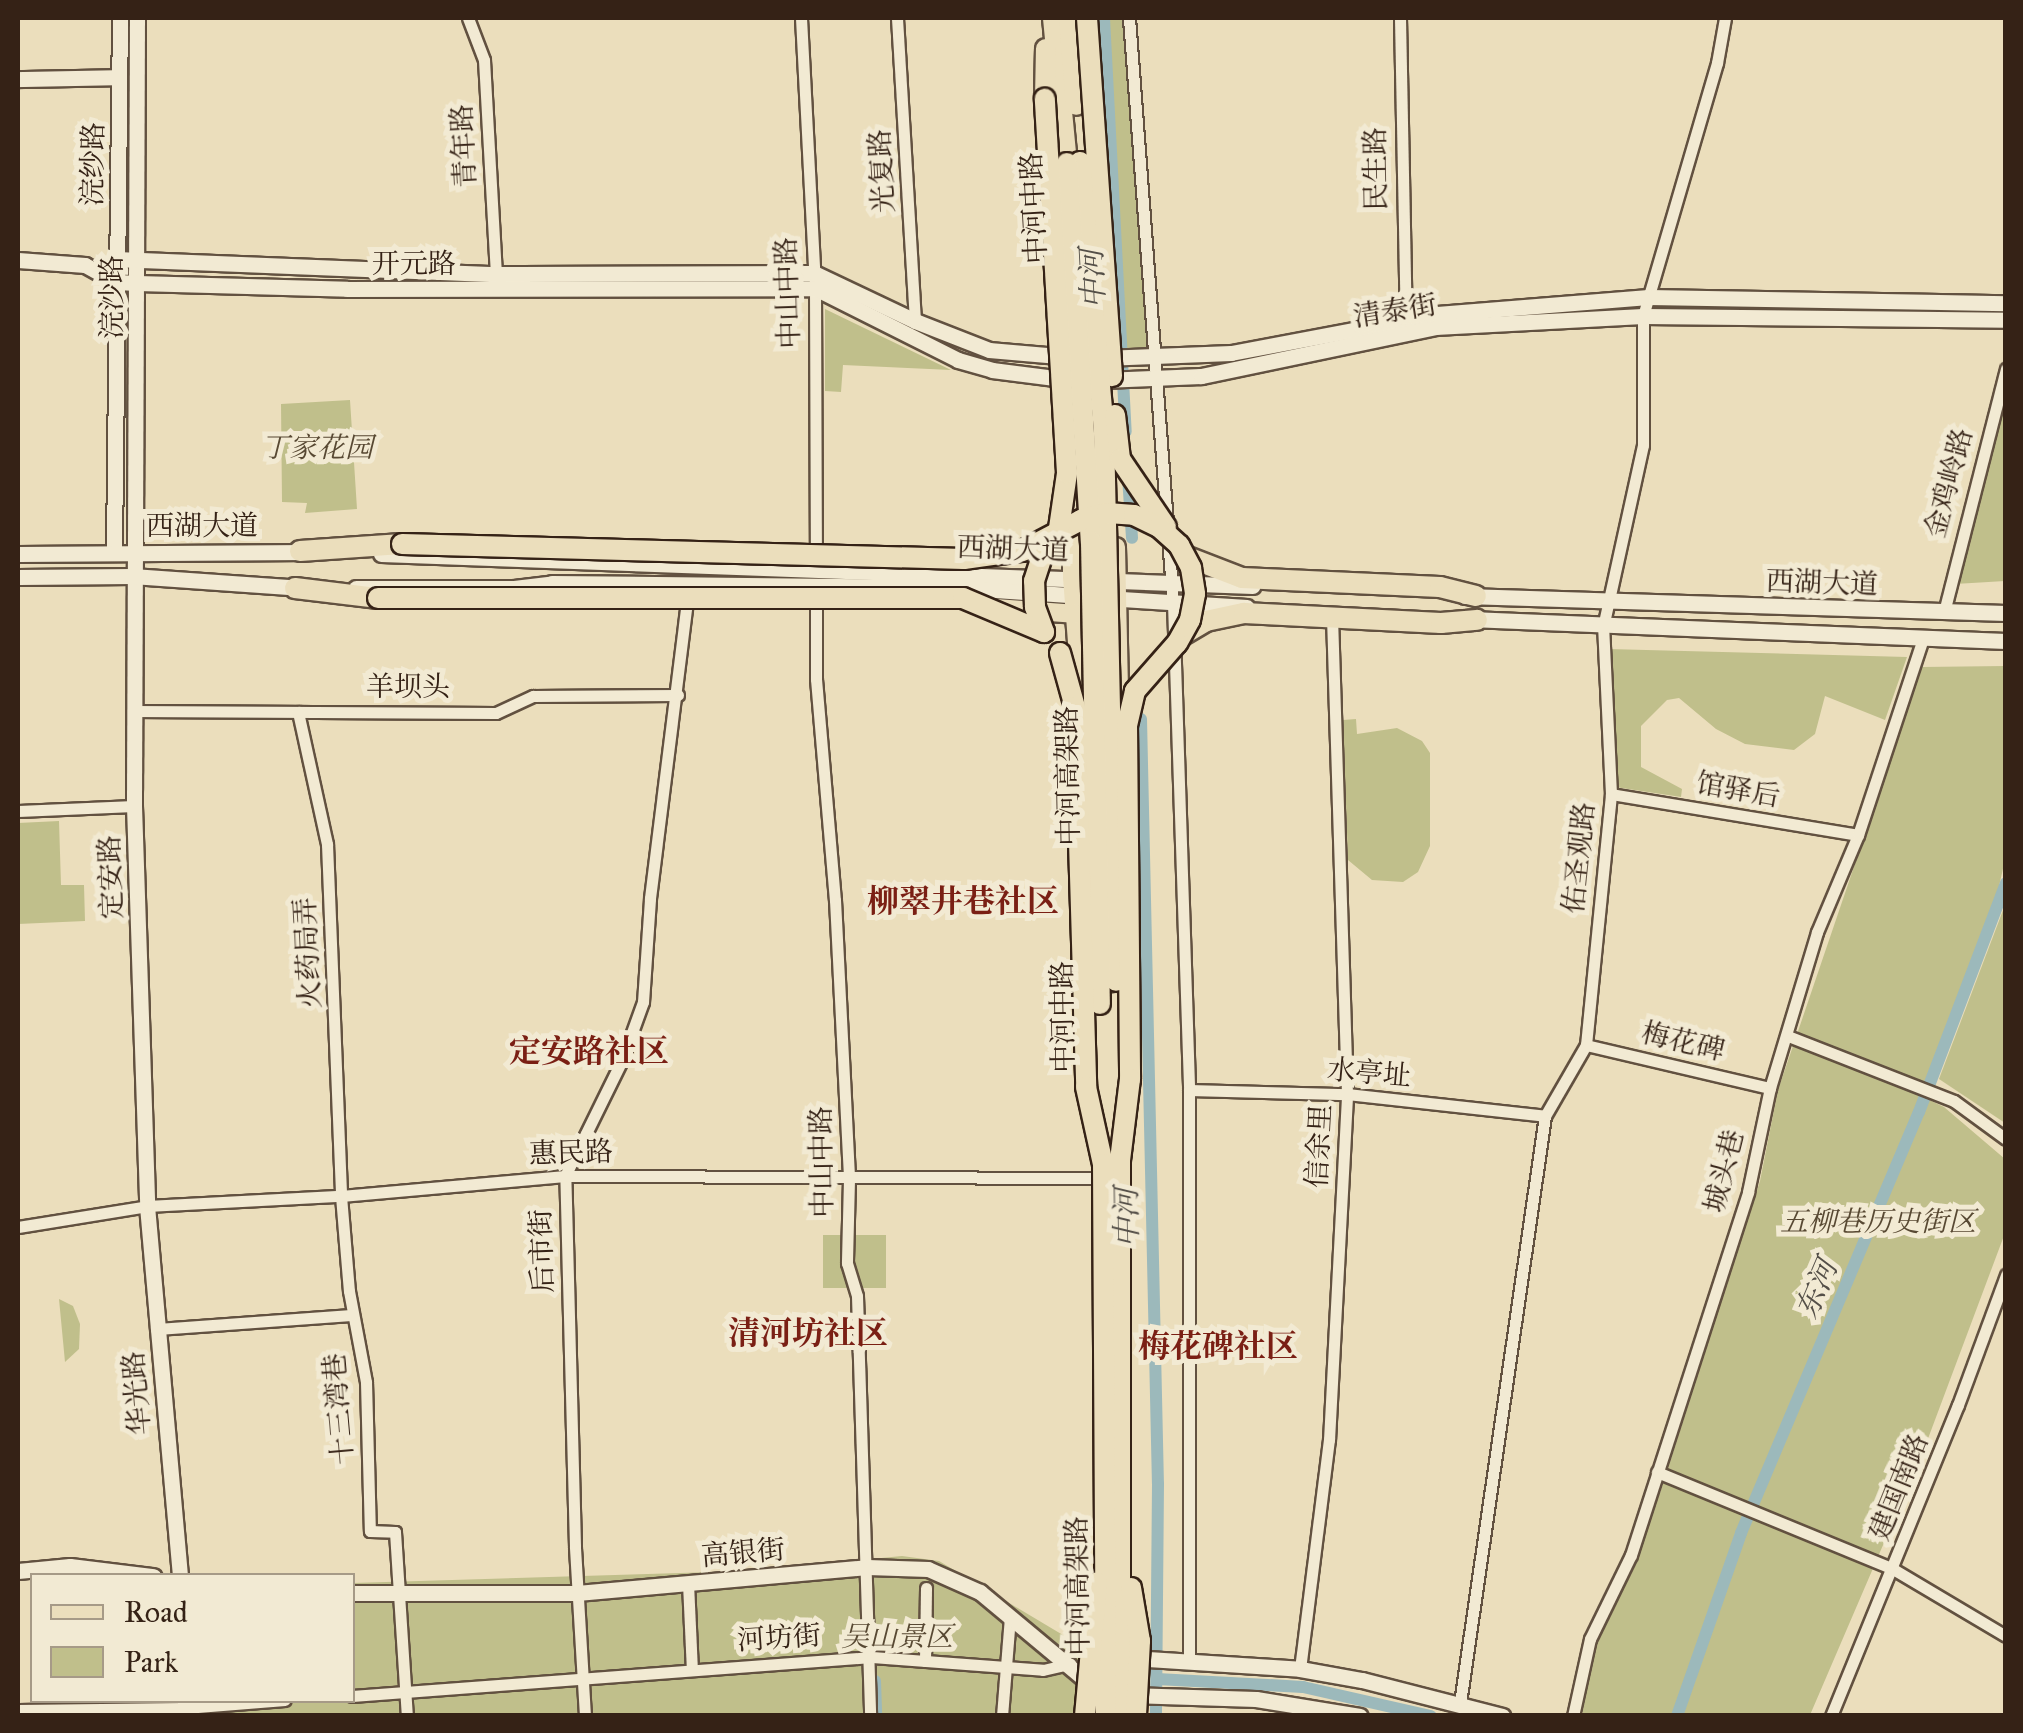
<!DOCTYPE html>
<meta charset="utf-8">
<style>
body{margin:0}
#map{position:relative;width:2023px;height:1733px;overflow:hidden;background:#ebdebc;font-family:"IM FELL Great Primer","Noto Serif SC",serif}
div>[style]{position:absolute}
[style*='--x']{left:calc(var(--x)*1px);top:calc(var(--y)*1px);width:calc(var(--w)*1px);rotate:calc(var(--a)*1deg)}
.green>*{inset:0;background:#c0bf8b;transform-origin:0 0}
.canal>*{height:12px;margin:-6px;padding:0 6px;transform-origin:6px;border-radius:6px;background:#9cb9bb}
.roads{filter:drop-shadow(2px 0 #625140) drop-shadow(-2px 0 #625140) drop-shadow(0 2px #625140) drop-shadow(0 -2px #625140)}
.street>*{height:11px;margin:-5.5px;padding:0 5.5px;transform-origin:5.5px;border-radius:5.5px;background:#f2ead3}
.secondary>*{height:15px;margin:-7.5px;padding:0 7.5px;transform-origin:7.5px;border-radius:7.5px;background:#f2ead3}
.primary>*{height:18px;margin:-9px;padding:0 9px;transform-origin:9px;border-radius:9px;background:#ebdebc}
.highway>*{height:20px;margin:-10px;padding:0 10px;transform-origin:10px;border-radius:10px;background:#ebdebc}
.bridges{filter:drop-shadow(2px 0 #352216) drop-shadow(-2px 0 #352216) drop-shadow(0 2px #352216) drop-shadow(0 -2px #352216)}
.highway-bridge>*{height:20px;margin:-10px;padding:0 10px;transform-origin:10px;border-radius:10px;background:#ebdebc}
span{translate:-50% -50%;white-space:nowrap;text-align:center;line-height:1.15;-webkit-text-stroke:10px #f2ead3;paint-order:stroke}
.street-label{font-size:28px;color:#352216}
.park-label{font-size:28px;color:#584933;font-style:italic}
.water-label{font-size:30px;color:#544f48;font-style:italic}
.quarter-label{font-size:32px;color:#7a1f14;font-weight:700}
.frame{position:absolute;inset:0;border:20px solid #352216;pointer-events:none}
.legend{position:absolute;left:30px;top:1573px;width:325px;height:130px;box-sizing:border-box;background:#f2ead3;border:2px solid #a69a87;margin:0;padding:12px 18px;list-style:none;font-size:30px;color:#352216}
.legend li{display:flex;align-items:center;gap:20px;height:50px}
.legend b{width:50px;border:2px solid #a69a87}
</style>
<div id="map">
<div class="green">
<i style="clip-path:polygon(1101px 18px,1129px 18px,1152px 358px,1111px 356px)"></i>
<i style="clip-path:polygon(825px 309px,951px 370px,843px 365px,841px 392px,825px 391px)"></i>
<i style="clip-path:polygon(2005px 374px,2005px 581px,1955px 584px)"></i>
<i style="clip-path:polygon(350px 400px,357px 509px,305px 513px,307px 503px,282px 502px,281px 404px)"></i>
<i style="clip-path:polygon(1608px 649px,1907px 657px,1885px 720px,1825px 696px,1815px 734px,1794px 750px,1745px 744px,1716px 729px,1679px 698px,1667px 700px,1641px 726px,1641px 767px,1682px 789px,1681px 797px,1615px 787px)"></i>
<i style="clip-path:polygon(2005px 666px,2005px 860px,1997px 895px,1921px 1096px,1944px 1107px,2005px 1159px,2005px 1233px,1923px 1452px,1810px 1715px,1582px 1716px,1595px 1642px,1660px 1493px,1760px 1181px,1778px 1090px,1922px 667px)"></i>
<i style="clip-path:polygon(1356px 719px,1357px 734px,1397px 728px,1422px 741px,1430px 753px,1430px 846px,1418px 872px,1403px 882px,1372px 880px,1348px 860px,1343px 720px)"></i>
<i style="clip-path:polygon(59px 821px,61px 885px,84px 885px,85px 921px,18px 924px,18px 823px)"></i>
<i style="clip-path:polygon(2005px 905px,2005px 1123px,1939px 1079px)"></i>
<i style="left:886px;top:1235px;width:53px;height:63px;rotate:90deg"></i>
<i style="clip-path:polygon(59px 1299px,73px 1306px,80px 1324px,79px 1349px,65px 1362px)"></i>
<i style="clip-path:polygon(902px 1556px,939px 1561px,1088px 1650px,1079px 1715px,18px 1715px,153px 1705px,153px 1700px,352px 1700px,353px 1583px,746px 1571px)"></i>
</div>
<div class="canal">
<i style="--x:1104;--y:18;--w:414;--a:87"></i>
<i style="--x:1128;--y:476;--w:62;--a:86.3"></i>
<i style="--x:1141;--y:719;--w:765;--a:88.73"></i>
<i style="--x:1158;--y:1484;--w:232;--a:90.5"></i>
<i style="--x:1157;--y:1679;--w:146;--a:3.1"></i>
<i style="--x:1303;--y:1687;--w:131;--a:12.8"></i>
<i style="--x:875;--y:1681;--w:35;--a:88"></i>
<i style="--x:1677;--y:1716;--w:194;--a:-70.7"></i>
<i style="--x:1741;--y:1533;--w:457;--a:-67.1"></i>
<i style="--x:1919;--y:1112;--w:245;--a:-69.2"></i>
</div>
<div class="roads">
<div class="street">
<i style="--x:468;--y:18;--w:45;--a:69.1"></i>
<i style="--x:484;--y:60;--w:214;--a:86.8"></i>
<i style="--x:801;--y:18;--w:270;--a:87"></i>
<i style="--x:815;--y:288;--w:270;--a:89.8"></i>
<i style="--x:897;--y:18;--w:304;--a:86.6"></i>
<i style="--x:1129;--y:18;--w:587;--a:85.7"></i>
<i style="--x:1173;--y:603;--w:487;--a:88.1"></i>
<i style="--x:1189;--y:1090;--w:571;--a:90"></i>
<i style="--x:1400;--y:18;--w:301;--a:88.9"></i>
<i style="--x:816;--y:605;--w:74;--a:90"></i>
<i style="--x:816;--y:679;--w:222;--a:85.1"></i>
<i style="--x:835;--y:900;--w:279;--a:87.1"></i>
<i style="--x:849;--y:1179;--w:84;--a:91.4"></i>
<i style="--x:847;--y:1263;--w:34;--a:73"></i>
<i style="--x:857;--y:1296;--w:420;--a:88.2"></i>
<i style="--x:1944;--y:612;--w:251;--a:-75.7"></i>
<i style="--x:133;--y:711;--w:363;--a:0.3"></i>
<i style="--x:496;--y:713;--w:41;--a:-24.7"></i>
<i style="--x:533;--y:696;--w:145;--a:-0.4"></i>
<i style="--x:298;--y:712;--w:135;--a:77.6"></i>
<i style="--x:327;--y:844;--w:352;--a:87.7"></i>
<i style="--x:341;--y:1196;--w:95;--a:85.2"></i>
<i style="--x:349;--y:1291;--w:93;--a:79.4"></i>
<i style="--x:366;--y:1382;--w:149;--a:88.5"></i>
<i style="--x:370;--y:1531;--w:25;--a:2"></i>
<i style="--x:395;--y:1532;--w:184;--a:86.3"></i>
<i style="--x:1611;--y:794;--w:250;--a:9.4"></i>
<i style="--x:18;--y:811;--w:116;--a:-2.5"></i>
<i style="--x:1788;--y:1036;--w:178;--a:21.4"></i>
<i style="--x:1954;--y:1101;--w:64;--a:36.2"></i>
<i style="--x:1586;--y:1045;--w:189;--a:13.2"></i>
<i style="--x:1189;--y:1090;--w:158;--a:1.5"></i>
<i style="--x:1347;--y:1094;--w:199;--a:6.3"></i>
<i style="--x:18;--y:1227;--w:131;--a:-9.2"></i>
<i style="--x:147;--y:1206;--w:194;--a:-3"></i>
<i style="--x:341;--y:1196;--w:225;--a:-5.1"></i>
<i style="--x:565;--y:1176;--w:540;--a:0.21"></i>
<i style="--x:156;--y:1329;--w:197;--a:-4.1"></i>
<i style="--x:1657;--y:1472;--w:255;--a:22.3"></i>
<i style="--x:1893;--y:1569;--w:131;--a:30.7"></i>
<i style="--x:688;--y:1583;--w:87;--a:87.4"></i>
<i style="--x:925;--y:1661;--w:73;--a:-89.2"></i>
<i style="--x:1300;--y:1669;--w:231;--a:-82.8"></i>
<i style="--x:1329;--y:1440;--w:346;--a:-87"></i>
<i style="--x:1347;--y:1094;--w:470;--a:-91.8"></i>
<i style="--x:352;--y:1696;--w:521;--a:-4.29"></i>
<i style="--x:872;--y:1657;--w:171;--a:4.3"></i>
<i style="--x:1043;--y:1670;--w:28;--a:-13"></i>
<i style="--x:1460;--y:1703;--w:593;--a:-81.76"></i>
<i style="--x:1545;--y:1116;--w:82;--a:-60"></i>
<i style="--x:1586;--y:1045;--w:252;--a:-84.3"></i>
<i style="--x:1611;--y:794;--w:167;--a:-92.7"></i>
<i style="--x:1603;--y:627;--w:186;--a:-77.6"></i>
<i style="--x:1643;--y:445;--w:129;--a:-90"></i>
<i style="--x:1643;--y:316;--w:264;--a:-73.7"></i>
<i style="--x:1717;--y:63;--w:46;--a:-79.9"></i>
<i style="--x:18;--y:1710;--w:167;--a:-0.7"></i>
<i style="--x:185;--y:1708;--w:100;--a:-4.6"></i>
<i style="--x:585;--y:1716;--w:170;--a:-93.4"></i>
<i style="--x:575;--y:1546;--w:370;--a:-91.5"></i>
<i style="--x:565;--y:1176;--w:129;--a:-63.8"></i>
<i style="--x:622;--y:1060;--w:62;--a:-70.1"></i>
<i style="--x:643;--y:1002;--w:104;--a:-86.1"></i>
<i style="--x:650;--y:898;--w:300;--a:-82.9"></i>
<i style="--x:1002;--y:1716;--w:100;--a:-85.4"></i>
<i style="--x:1573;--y:1716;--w:79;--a:-77.6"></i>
<i style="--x:1590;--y:1639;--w:93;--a:-64"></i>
<i style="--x:1631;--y:1555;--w:381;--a:-72.1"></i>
<i style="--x:1748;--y:1192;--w:106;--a:-78.1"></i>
<i style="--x:1770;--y:1088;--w:163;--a:-73.2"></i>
<i style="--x:1817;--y:932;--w:105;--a:-67.1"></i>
<i style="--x:1858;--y:835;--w:207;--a:-71.7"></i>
<i style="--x:1831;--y:1716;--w:336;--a:-67.8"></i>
<i style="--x:1958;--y:1405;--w:139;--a:-69.7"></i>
</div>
<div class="secondary">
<i style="--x:137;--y:18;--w:788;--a:90.22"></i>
<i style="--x:134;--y:806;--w:400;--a:88.1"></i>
<i style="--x:147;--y:1206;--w:371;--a:84.9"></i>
<i style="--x:18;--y:79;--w:101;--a:-1.1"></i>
<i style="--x:116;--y:259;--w:380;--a:2.3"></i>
<i style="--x:496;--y:274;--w:318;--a:-0.2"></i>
<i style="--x:814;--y:273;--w:112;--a:25.4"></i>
<i style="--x:915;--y:321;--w:79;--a:21.4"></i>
<i style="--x:989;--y:350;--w:81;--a:4.9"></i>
<i style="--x:18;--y:260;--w:67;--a:4.3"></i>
<i style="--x:85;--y:265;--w:35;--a:29"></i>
<i style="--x:116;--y:282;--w:21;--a:3"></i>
<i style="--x:137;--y:283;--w:210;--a:1.6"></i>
<i style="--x:347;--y:289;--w:468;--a:-0.1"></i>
<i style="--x:815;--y:288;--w:160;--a:26.7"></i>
<i style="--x:958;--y:360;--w:35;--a:16"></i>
<i style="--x:992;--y:370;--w:79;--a:7.3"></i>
<i style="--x:1103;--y:358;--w:128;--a:-2.2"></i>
<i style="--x:1231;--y:353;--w:210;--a:-10.7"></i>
<i style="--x:1437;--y:314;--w:212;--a:-4.6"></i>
<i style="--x:1648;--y:297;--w:358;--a:1"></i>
<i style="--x:1103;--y:380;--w:98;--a:-2.3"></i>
<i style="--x:1201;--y:376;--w:239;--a:-11.8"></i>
<i style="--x:1435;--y:327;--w:208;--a:-3"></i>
<i style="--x:1643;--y:316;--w:363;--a:0.6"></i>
<i style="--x:114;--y:551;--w:533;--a:-89.36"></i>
<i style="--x:18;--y:554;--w:290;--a:-0.4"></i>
<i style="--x:381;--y:554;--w:872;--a:2.1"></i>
<i style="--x:18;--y:577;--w:114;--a:-0.5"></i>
<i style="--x:132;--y:576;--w:171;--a:4"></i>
<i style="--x:356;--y:588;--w:158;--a:0"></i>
<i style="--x:514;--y:588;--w:38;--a:-7"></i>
<i style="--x:552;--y:583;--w:399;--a:0.6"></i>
<i style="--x:951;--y:587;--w:132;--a:3.9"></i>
<i style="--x:1465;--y:596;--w:541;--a:1.8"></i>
<i style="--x:1106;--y:598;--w:141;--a:3.7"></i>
<i style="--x:1470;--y:619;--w:536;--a:2.35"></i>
<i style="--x:18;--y:1571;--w:52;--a:-5.5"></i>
<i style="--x:70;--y:1566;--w:84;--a:6.9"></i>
<i style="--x:352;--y:1593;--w:225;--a:0"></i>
<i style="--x:577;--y:1593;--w:291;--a:-5.1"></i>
<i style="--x:867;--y:1567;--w:61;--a:1.9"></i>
<i style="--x:928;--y:1569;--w:57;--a:23.9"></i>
<i style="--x:980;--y:1592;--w:147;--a:39.8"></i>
<i style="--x:1132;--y:1658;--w:168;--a:3.7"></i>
<i style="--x:1300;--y:1669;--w:63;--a:10.1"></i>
<i style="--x:1362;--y:1680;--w:145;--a:14.4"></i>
<i style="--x:1129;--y:1695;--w:127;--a:1.8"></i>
<i style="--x:1256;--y:1699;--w:105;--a:9.3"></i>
<i style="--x:185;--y:1700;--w:8;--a:90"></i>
</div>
<div class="primary">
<i style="--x:1072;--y:487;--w:90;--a:90"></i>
<i style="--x:1072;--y:577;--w:143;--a:85.6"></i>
<i style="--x:1116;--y:547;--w:184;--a:88.8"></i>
<i style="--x:994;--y:608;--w:81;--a:4.2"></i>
</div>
<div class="highway">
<i style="--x:1053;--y:18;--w:146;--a:84.5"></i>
<i style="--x:1069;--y:18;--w:87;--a:85.4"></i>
<i style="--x:1045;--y:99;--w:50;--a:-88.9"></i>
<i style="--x:300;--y:551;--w:102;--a:-3.9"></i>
<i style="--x:1185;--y:556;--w:61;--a:21.1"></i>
<i style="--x:1242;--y:578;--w:198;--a:2.6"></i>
<i style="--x:1440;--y:587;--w:37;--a:14"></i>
<i style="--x:295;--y:588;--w:84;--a:6.9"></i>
<i style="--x:1181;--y:636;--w:29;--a:-31"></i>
<i style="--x:1206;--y:621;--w:39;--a:-12"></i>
<i style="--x:1244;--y:613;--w:197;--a:2.9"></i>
<i style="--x:1441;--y:623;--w:36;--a:-5"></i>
<i style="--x:1116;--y:1003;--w:116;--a:88.5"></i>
<i style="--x:1100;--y:1004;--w:133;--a:88.7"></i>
</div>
</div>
<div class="bridges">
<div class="highway-bridge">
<i style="--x:1087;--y:18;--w:359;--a:86"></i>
<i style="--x:1080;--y:162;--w:272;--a:84.9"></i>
<i style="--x:1104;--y:433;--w:548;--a:88.75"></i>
<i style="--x:1067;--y:163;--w:380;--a:86.4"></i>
<i style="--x:1091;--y:542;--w:462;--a:88.9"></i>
<i style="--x:1115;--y:415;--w:44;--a:83.5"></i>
<i style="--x:1120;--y:459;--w:82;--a:55.9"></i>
<i style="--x:402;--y:544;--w:562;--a:1.53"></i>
<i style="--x:964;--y:559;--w:59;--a:-7.9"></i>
<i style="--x:1022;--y:551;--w:67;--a:-27.7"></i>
<i style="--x:1081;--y:520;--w:27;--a:-15"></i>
<i style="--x:1107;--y:513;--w:27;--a:4"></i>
<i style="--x:1134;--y:515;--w:28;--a:26"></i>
<i style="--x:1159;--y:527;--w:27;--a:42"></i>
<i style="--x:1179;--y:545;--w:26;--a:62"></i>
<i style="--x:1191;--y:568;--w:26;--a:81"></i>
<i style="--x:1195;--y:594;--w:26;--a:101"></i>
<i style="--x:1190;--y:620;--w:26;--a:119"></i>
<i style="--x:1177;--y:643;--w:64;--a:131.2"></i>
<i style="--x:1135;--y:691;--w:35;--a:103"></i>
<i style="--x:1127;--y:725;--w:354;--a:89.5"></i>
<i style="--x:1130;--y:1079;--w:83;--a:97"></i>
<i style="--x:1120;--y:1161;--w:555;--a:90"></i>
<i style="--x:378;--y:598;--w:585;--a:0"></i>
<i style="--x:963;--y:598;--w:88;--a:22.8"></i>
<i style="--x:1044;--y:632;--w:27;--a:-110"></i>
<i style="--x:1035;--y:607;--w:26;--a:-92"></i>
<i style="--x:1034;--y:581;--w:26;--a:-72"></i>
<i style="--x:1042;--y:556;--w:26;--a:-53"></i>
<i style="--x:1058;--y:535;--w:63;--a:-81.7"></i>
<i style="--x:1067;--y:473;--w:375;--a:-93.4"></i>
<i style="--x:1060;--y:653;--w:56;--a:74.5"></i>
<i style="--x:1075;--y:707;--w:380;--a:88.3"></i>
<i style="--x:1086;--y:1087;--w:79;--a:77.6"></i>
<i style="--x:1103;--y:1164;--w:552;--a:89.69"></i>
<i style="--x:1131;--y:1588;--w:54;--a:80.4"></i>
<i style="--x:1140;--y:1641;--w:75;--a:93.1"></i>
<i style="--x:1085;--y:1716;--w:134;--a:-84.8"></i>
</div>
</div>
<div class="street-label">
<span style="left:464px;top:146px;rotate:-93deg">青年路</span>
<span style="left:93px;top:164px;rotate:-89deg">浣纱路</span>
<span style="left:1376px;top:169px;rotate:-91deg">民生路</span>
<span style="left:882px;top:171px;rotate:-93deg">光复路</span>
<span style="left:1034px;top:208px;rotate:-93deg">中河中路</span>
<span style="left:414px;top:264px">开元路</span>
<span style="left:788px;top:293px;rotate:-92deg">中山中路</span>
<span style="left:112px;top:297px;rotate:-90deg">浣沙路</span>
<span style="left:1395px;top:311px;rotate:-9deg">清泰街</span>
<span style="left:1949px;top:483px;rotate:-75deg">金鸡岭路</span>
<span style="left:202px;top:526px">西湖大道</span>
<span style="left:1013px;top:549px;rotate:2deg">西湖大道</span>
<span style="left:1822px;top:583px;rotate:2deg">西湖大道</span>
<span style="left:408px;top:687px">羊坝头</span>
<span style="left:1068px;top:776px;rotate:-91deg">中河高架路</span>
<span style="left:1738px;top:790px;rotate:10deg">馆驿后</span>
<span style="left:1579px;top:858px;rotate:-84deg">佑圣观路</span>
<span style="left:111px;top:877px;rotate:-92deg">定安路</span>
<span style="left:308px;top:953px;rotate:-93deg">火药局弄</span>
<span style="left:1063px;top:1017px;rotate:-91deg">中河中路</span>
<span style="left:1683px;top:1042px;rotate:13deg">梅花碑</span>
<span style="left:1369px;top:1073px;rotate:5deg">水亭址</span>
<span style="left:1319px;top:1146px;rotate:-87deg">信余里</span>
<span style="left:571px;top:1153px;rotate:-2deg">惠民路</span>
<span style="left:822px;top:1162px;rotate:-91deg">中山中路</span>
<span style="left:1724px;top:1171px;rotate:-76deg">城头巷</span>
<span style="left:542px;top:1251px;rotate:-92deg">后市街</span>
<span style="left:137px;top:1393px;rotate:-95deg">华光路</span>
<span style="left:339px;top:1409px;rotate:-95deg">十三湾巷</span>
<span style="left:1899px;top:1487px;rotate:-68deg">建国南路</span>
<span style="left:743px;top:1553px;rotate:-5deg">高银街</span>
<span style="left:1078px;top:1586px;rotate:-91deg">中河高架路</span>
<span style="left:779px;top:1638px;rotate:-4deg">河坊街</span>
</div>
<div class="park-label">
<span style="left:317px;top:448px">丁家花园</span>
<span style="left:1878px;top:1222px">五柳巷历史街区</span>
<span style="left:897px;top:1637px">吴山景区</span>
</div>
<div class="water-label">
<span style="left:1093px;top:279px;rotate:-93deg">中河</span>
<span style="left:1127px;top:1218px;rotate:-91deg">中河</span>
<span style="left:1817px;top:1289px;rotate:-67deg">东河</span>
</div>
<div class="quarter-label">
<span style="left:963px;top:902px">柳翠井巷社区</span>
<span style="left:589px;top:1052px">定安路社区</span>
<span style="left:808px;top:1334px">清河坊社区</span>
<span style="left:1218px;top:1347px">梅花碑社区</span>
</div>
<div class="frame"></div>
<ul class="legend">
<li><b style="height:12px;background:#ebdebc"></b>Road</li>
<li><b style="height:28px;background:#c0bf8b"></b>Park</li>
</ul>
</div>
